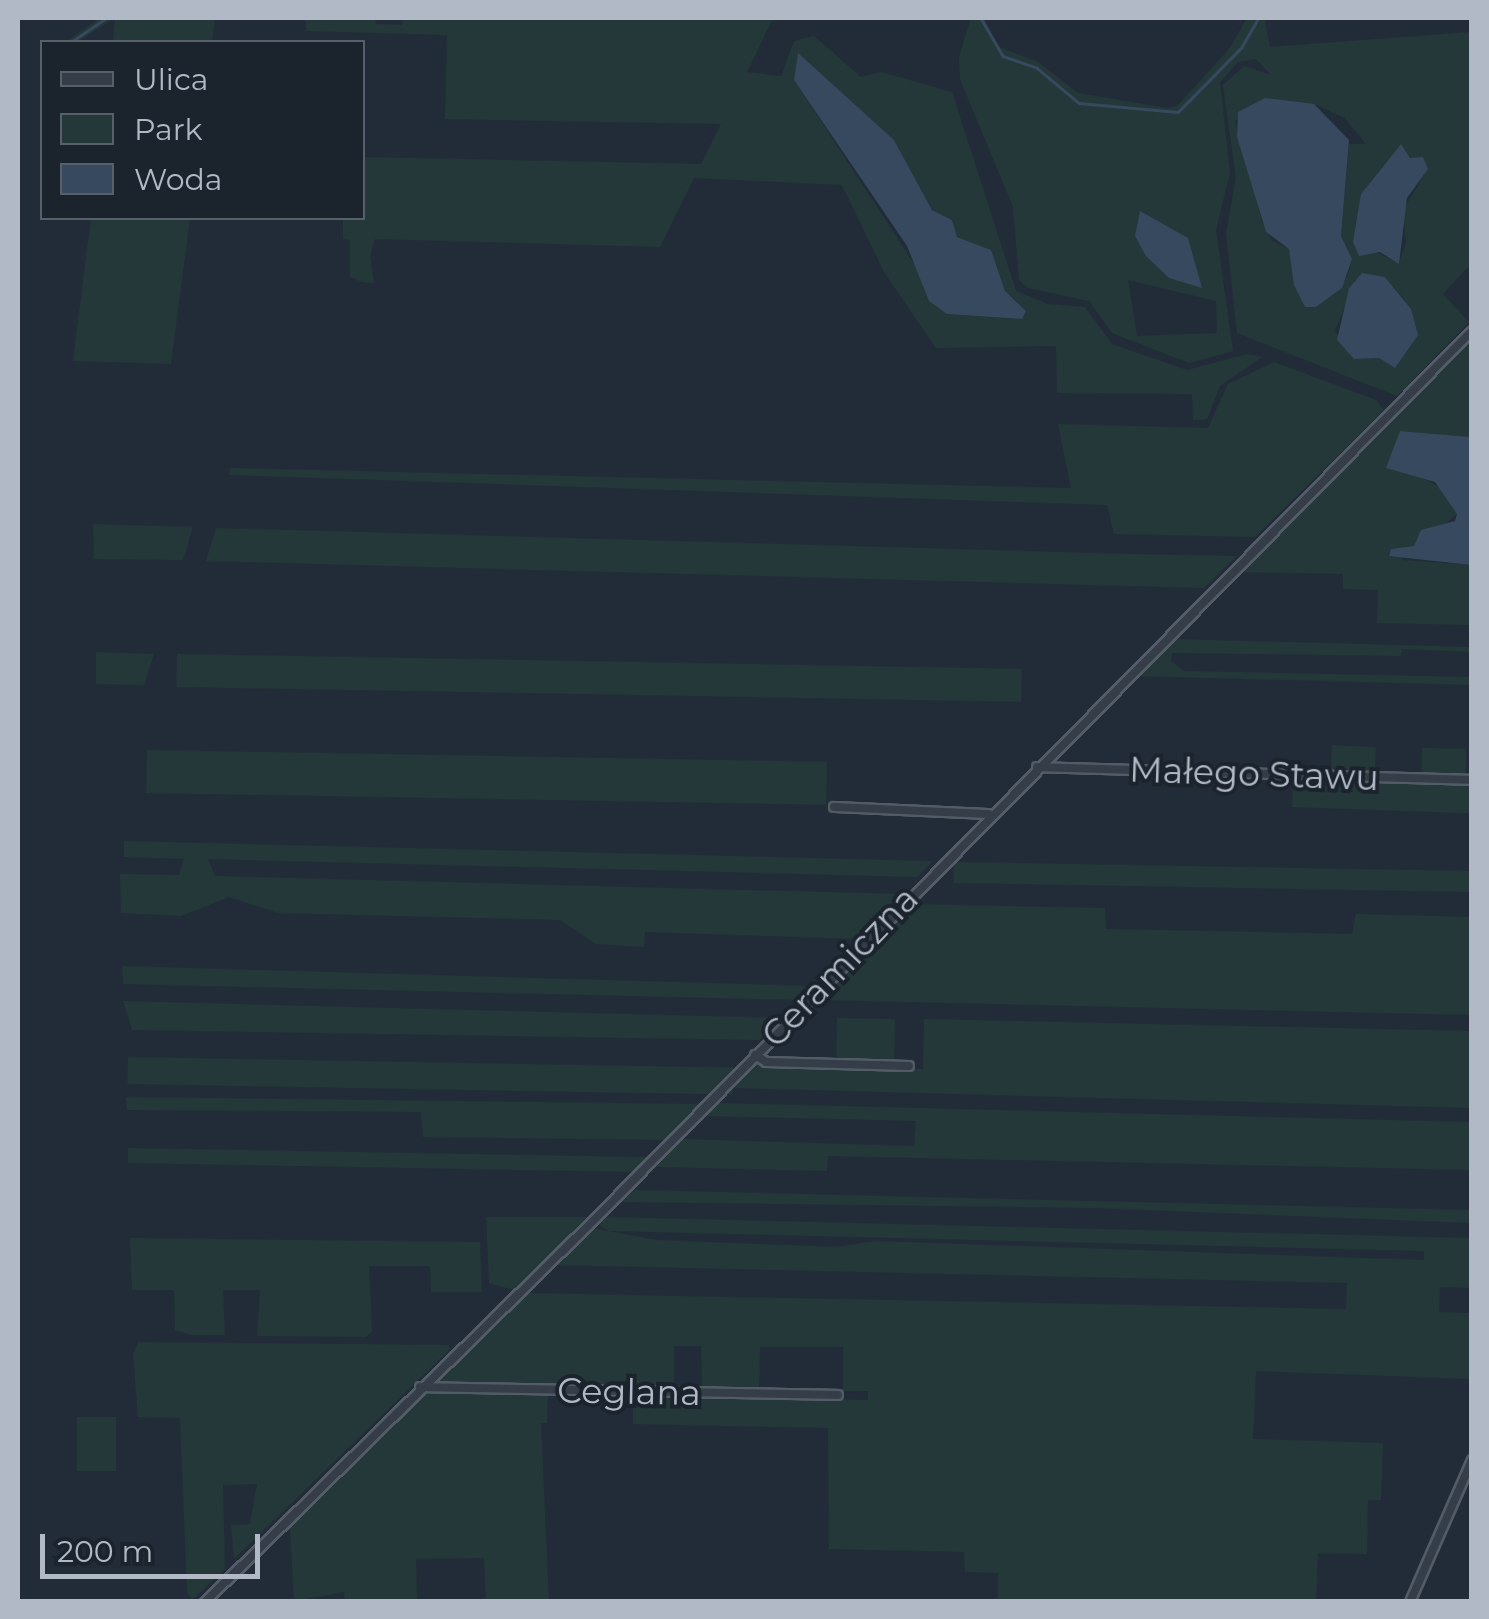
<!DOCTYPE html>
<meta charset="utf-8">
<style>
body{margin:0}
#map{position:relative;width:1489px;height:1619px;overflow:hidden;background:#222c38;font-family:Montserrat,sans-serif}
div>[style]{position:absolute}
[style*='--x']{left:calc(var(--x)*1px);top:calc(var(--y)*1px);width:calc(var(--w)*1px);rotate:calc(var(--a)*1deg)}
.green>*{inset:0;background:#243839;transform-origin:0 0}
.water>*{inset:0;background:#36495f}
.stream>*{height:2.5px;margin:-1.25px;padding:0 1.25px;transform-origin:1.25px;border-radius:1.25px;background:#36495f}
.roads{filter:drop-shadow(2px 0 #535c66) drop-shadow(-2px 0 #535c66) drop-shadow(0 2px #535c66) drop-shadow(0 -2px #535c66)}
.minor>*{height:8px;margin:-4px;padding:0 4px;transform-origin:4px;border-radius:4px;background:#353e48}
span{translate:-50% -50%;white-space:nowrap;text-align:center;line-height:1.15;-webkit-text-stroke:8px #1b232d;paint-order:stroke}
.street-label{font-size:35px;color:#b0b9c5}
.frame{position:absolute;inset:0;border:20px solid #b0b9c5;pointer-events:none}
.legend{position:absolute;left:40px;top:40px;width:325px;height:180px;box-sizing:border-box;background:#1b232d;border:2px solid #575f6a;margin:0;padding:12px 18px;list-style:none;font-size:30px;color:#b0b9c5}
.legend li{display:flex;align-items:center;gap:20px;height:50px}
.legend b{width:50px;border:2px solid #575f6a}
.scale{position:absolute;left:40px;top:1534px;width:220px;height:45px;box-sizing:border-box;border:5px solid #b0b9c5;border-top:0;padding-left:12px;font-size:30px;line-height:35px;white-space:nowrap;color:#b0b9c5;-webkit-text-stroke:8px #1b232d;paint-order:stroke}
</style>
<div id="map">
<div class="green">
<i style="clip-path:polygon(100px 18px,215px 18px,212px 42px,113px 42px,115px 18px,77px 42px,65px 42px)"></i>
<i style="clip-path:polygon(evenodd,292px 18px,375px 18px,376px 24px,402px 25px,404px 18px,773px 18px,747px 72px,781px 76px,794px 41px,814px 36px,861px 77px,881px 72px,952px 92px,1016px 291px,1048px 304px,1085px 307px,1112px 344px,1187px 370px,1247px 354px,1262px 357px,1220px 386px,1207px 419px,1193px 420px,1192px 394px,1057px 393px,1056px 346px,936px 348px,884px 272px,842px 185px,694px 178px,660px 247px,375px 239px,370px 256px,374px 283px,362px 282px,350px 277px,350px 240px,343px 239px,343px 218px,362px 218px,363px 157px,701px 164px,721px 124px,445px 119px,447px 35px,306px 31px,306px 21px,292px 18px,798px 54px,894px 140px,932px 210px,952px 220px,957px 237px,991px 250px,1005px 291px,1026px 311px,1022px 319px,947px 314px,794px 80px,798px 54px)"></i>
<i style="clip-path:polygon(evenodd,971px 18px,984px 18px,997px 46px,1038px 62px,1078px 93px,1167px 108px,1177px 106px,1229px 49px,1247px 18px,1270px 18px,1265px 21px,1270px 47px,1471px 32px,1471px 264px,1443px 294px,1469px 322px,1397px 396px,1237px 333px,1226px 233px,1236px 178px,1223px 85px,1244px 66px,1271px 75px,1256px 59px,1238px 62px,1220px 82px,1230px 173px,1216px 230px,1233px 351px,1189px 363px,1112px 333px,1089px 301px,1028px 288px,1019px 280px,1013px 207px,960px 79px,959px 57px,971px 18px,1314px 104px,1345px 118px,1366px 144px,1349px 144px,1341px 236px,1352px 259px,1347px 277px,1327px 296px,1302px 300px,1289px 249px,1271px 240px,1262px 222px,1235px 121px,1252px 105px,1314px 104px,971px 18px,1406px 154px,1427px 169px,1403px 211px,1406px 243px,1399px 263px,1353px 242px,1367px 186px,1391px 156px,1406px 154px,971px 18px,1385px 277px,1405px 300px,1410px 340px,1395px 367px,1379px 358px,1354px 358px,1335px 331px,1355px 280px,1385px 277px,971px 18px,1128px 280px,1216px 301px,1217px 333px,1137px 336px,1128px 280px)"></i>
<i style="clip-path:polygon(91px 218px,190px 218px,171px 364px,73px 361px)"></i>
<i style="clip-path:polygon(1471px 339px,1471px 437px,1400px 431px,1423px 478px,1442px 489px,1457px 514px,1401px 560px,1471px 565px,1471px 625px,1377px 623px,1378px 590px,1343px 589px,1343px 574px,1237px 572px)"></i>
<i style="clip-path:polygon(1274px 362px,1376px 400px,1384px 410px,1255px 537px,1114px 534px,1107px 505px,229px 475px,230px 468px,1071px 488px,1058px 424px,1208px 428px,1228px 384px)"></i>
<i style="clip-path:polygon(93px 524px,193px 527px,183px 560px,94px 559px)"></i>
<i style="clip-path:polygon(216px 528px,1131px 554px,1237px 556px,1204px 588px,206px 561px)"></i>
<i style="clip-path:polygon(1174px 639px,1471px 647px,1471px 652px,1402px 649px,1401px 656px,1172px 653px,1171px 661px,1184px 671px,1471px 677px,1471px 685px,1136px 676px)"></i>
<i style="clip-path:polygon(96px 652px,154px 654px,144px 685px,96px 684px)"></i>
<i style="left:177px;top:654px;width:845px;height:33px;rotate:1deg"></i>
<i style="left:1332px;top:745px;width:44px;height:27px;rotate:3deg"></i>
<i style="left:1422px;top:748px;width:44px;height:27px;rotate:1deg"></i>
<i style="left:147px;top:750px;width:680px;height:43px;rotate:1deg"></i>
<i style="left:1293px;top:778px;width:178px;height:29px;rotate:2deg"></i>
<i style="clip-path:polygon(124px 841px,933px 861px,917px 877px,208px 859px,215px 876px,901px 894px,858px 939px,645px 932px,644px 947px,596px 944px,560px 920px,279px 913px,229px 897px,181px 916px,121px 913px,120px 874px,179px 875px,184px 859px,124px 857px)"></i>
<i style="left:954px;top:862px;width:517px;height:21px;rotate:1deg"></i>
<i style="clip-path:polygon(914px 904px,1105px 908px,1106px 929px,1352px 934px,1356px 914px,1471px 917px,1471px 1015px,819px 1000px)"></i>
<i style="clip-path:polygon(122px 966px,812px 986px,799px 1000px,123px 984px)"></i>
<i style="clip-path:polygon(123px 1001px,781px 1018px,759px 1040px,132px 1030px)"></i>
<i style="left:837px;top:1018px;width:58px;height:42px;rotate:1deg"></i>
<i style="clip-path:polygon(924px 1019px,1471px 1031px,1471px 1108px,733px 1088px,756px 1064px,923px 1069px)"></i>
<i style="left:128px;top:1057px;width:605px;height:27px;rotate:1deg"></i>
<i style="clip-path:polygon(126px 1097px,699px 1104px,665px 1140px,423px 1137px,421px 1112px,127px 1110px)"></i>
<i style="clip-path:polygon(718px 1103px,1471px 1122px,1471px 1170px,828px 1156px,827px 1171px,656px 1167px,683px 1139px,914px 1146px,916px 1121px,706px 1116px)"></i>
<i style="left:128px;top:1148px;width:525px;height:15px;rotate:1deg"></i>
<i style="clip-path:polygon(634px 1190px,1471px 1210px,1472px 1223px,1094px 1208px,621px 1202px)"></i>
<i style="clip-path:polygon(486px 1217px,587px 1217px,514px 1290px,489px 1283px)"></i>
<i style="clip-path:polygon(607px 1217px,1471px 1238px,1471px 1288px,1440px 1287px,1439px 1312px,1471px 1313px,1471px 1379px,1256px 1371px,1253px 1439px,1383px 1443px,1381px 1500px,1368px 1500px,1367px 1554px,1318px 1553px,1316px 1601px,998px 1601px,998px 1573px,965px 1572px,964px 1552px,829px 1549px,828px 1428px,633px 1424px,633px 1395px,868px 1400px,868px 1391px,843px 1391px,843px 1347px,760px 1347px,759px 1389px,702px 1388px,701px 1346px,674px 1346px,674px 1388px,433px 1384px,527px 1293px,1346px 1309px,1347px 1283px,555px 1265px,592px 1228px,656px 1240px,837px 1247px,876px 1241px,1424px 1260px,1424px 1251px,609px 1231px,599px 1225px)"></i>
<i style="clip-path:polygon(130px 1238px,480px 1242px,482px 1292px,431px 1292px,430px 1266px,369px 1266px,372px 1331px,366px 1337px,257px 1336px,260px 1290px,223px 1290px,225px 1335px,192px 1335px,175px 1330px,174px 1290px,132px 1290px)"></i>
<i style="clip-path:polygon(138px 1342px,448px 1345px,450px 1349px,234px 1559px,231px 1525px,250px 1524px,257px 1484px,223px 1485px,225px 1569px,193px 1599px,187px 1593px,180px 1418px,138px 1417px,133px 1354px)"></i>
<i style="clip-path:polygon(421px 1391px,548px 1395px,547px 1423px,541px 1423px,549px 1601px,486px 1601px,484px 1558px,416px 1559px,417px 1601px,345px 1601px,344px 1592px,294px 1601px,290px 1527px)"></i>
<i style="left:77px;top:1417px;width:39px;height:54px"></i>
</div>
<div class="water">
<i style="clip-path:polygon(798px 53px,894px 140px,932px 210px,952px 220px,957px 237px,991px 250px,1005px 291px,1026px 311px,1022px 319px,947px 314px,929px 301px,907px 246px,794px 80px)"></i>
<i style="clip-path:polygon(1265px 98px,1314px 104px,1349px 140px,1341px 236px,1352px 259px,1342px 288px,1316px 307px,1305px 307px,1294px 285px,1289px 249px,1266px 232px,1237px 137px,1238px 112px)"></i>
<i style="clip-path:polygon(1401px 144px,1410px 158px,1423px 157px,1428px 169px,1407px 198px,1399px 264px,1380px 252px,1359px 256px,1353px 242px,1361px 194px)"></i>
<i style="clip-path:polygon(1140px 211px,1188px 238px,1202px 288px,1169px 278px,1146px 256px,1135px 236px)"></i>
<i style="clip-path:polygon(1362px 273px,1385px 277px,1411px 309px,1418px 335px,1395px 368px,1379px 358px,1354px 359px,1337px 340px,1349px 288px)"></i>
<i style="clip-path:polygon(1400px 431px,1471px 437px,1471px 565px,1389px 556px,1391px 549px,1414px 546px,1421px 530px,1455px 521px,1457px 514px,1435px 482px,1386px 468px)"></i>
</div>
<div class="stream">
<i style="--x:981;--y:18;--w:44;--a:59.9"></i>
<i style="--x:1003;--y:56;--w:36;--a:19"></i>
<i style="--x:1037;--y:68;--w:55;--a:39.8"></i>
<i style="--x:1079;--y:103;--w:99;--a:5.2"></i>
<i style="--x:1178;--y:112;--w:90;--a:-45.5"></i>
<i style="--x:1241;--y:48;--w:34;--a:-60"></i>
<i style="--x:71;--y:42;--w:42;--a:-34.4"></i>
</div>
<div class="roads">
<div class="minor">
<i style="--x:1037;--y:767;--w:435;--a:1.7"></i>
<i style="--x:834;--y:807;--w:155;--a:2.6"></i>
<i style="--x:755;--y:1055;--w:13;--a:32"></i>
<i style="--x:766;--y:1062;--w:143;--a:1.6"></i>
<i style="--x:420;--y:1387;--w:418;--a:1.1"></i>
<i style="--x:205;--y:1602;--w:542;--a:-44.48"></i>
<i style="--x:592;--y:1222;--w:1252;--a:-45.36"></i>
<i style="--x:1410;--y:1602;--w:155;--a:-66.4"></i>
</div>
</div>
<div class="street-label">
<span style="left:1254px;top:774px;rotate:2deg">Małego Stawu</span>
<span style="left:840px;top:967px;rotate:-46deg">Ceramiczna</span>
<span style="left:629px;top:1392px;rotate:1deg">Ceglana</span>
</div>
<div class="frame"></div>
<ul class="legend">
<li><b style="height:12px;background:#353e48"></b>Ulica</li>
<li><b style="height:28px;background:#243839"></b>Park</li>
<li><b style="height:28px;background:#36495f"></b>Woda</li>
</ul>
<div class="scale">200 m</div>
</div>
